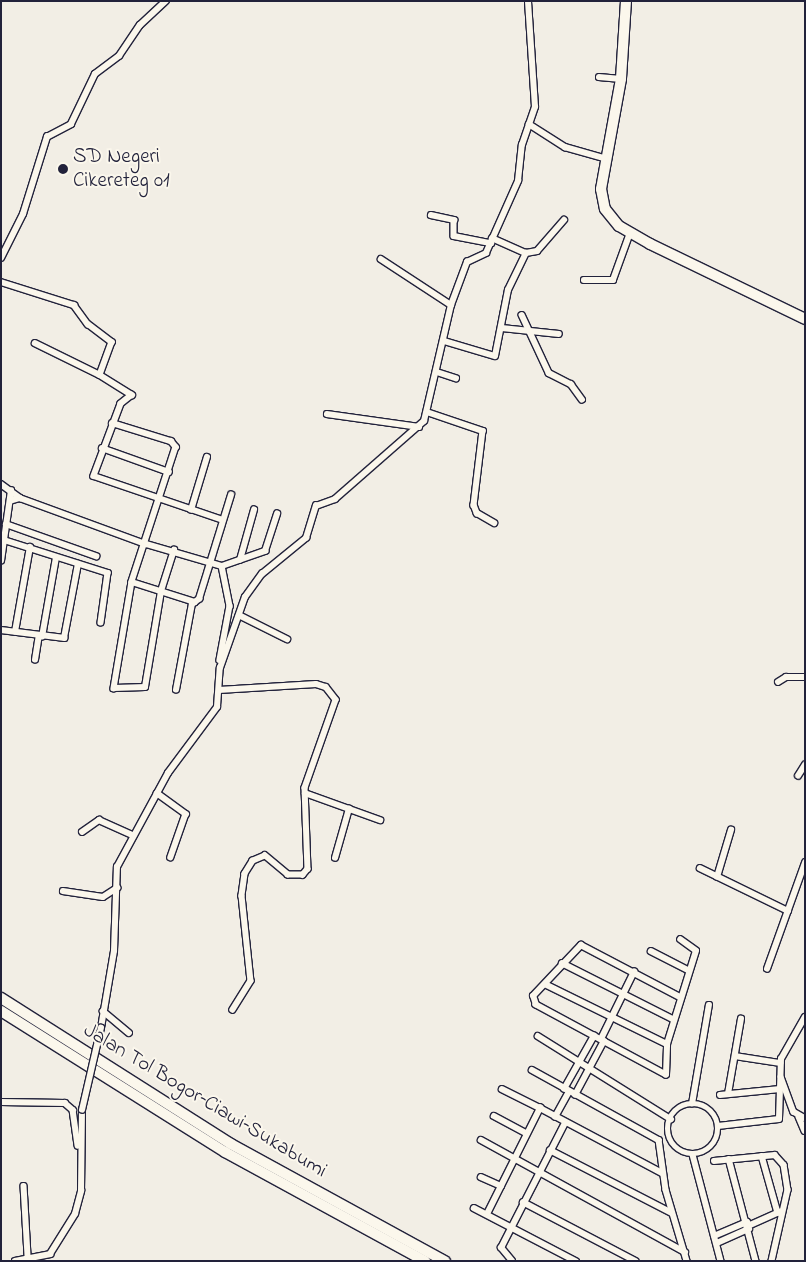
<!DOCTYPE html>
<meta charset="utf-8">
<style>
body{margin:0}
#map{position:relative;width:806px;height:1262px;overflow:hidden;background:#f2eee5;font-family:"Indie Flower",sans-serif}
div>[style]{position:absolute}
[style*='--x']{left:calc(var(--x)*1px);top:calc(var(--y)*1px);width:calc(var(--w)*1px);rotate:calc(var(--a)*1deg)}
.roads{filter:drop-shadow(1px 0 #22223b) drop-shadow(-1px 0 #22223b) drop-shadow(0 1px #22223b) drop-shadow(0 -1px #22223b)}
.street>*{height:5.5px;margin:-2.75px;padding:0 2.75px;transform-origin:2.75px;border-radius:2.75px;background:#fbf7ec}
.street>.ring{margin:-2.75px;padding:0;box-sizing:content-box;background:none;border:5.5px solid #fbf7ec;border-radius:50%}
.highway>*{height:10px;margin:-5px;padding:0 5px;transform-origin:5px;border-radius:5px;background:#fbf7ec}
.bridges{filter:drop-shadow(1px 0 #22223b) drop-shadow(-1px 0 #22223b) drop-shadow(0 1px #22223b) drop-shadow(0 -1px #22223b)}
.street-bridge>*{height:5.5px;margin:-2.75px;padding:0 2.75px;transform-origin:2.75px;border-radius:2.75px;background:#fbf7ec}
.dots>*{width:14px;height:14px;translate:-50% -50%;box-sizing:border-box;border:2px solid #fbf7ec;border-radius:50%}
span{translate:-50% -50%;white-space:nowrap;text-align:center;line-height:1.15;-webkit-text-stroke:4px #fbf7ec;paint-order:stroke}
.poi-label{font-size:21px;color:#22223b}
.left{translate:0 -50%;text-align:left}
.street-label{font-size:21px;color:#22223b}
.frame{position:absolute;inset:0;border:2px solid #22223b;pointer-events:none}
</style>
<div id="map">
<div class="roads">
<div class="street">
<i style="--x:599;--y:77;--w:22;--a:5"></i>
<i style="--x:529;--y:124;--w:43;--a:32.6"></i>
<i style="--x:565;--y:147;--w:44;--a:15.9"></i>
<i style="--x:431;--y:215;--w:24;--a:12"></i>
<i style="--x:454;--y:220;--w:16;--a:90"></i>
<i style="--x:454;--y:236;--w:38;--a:11"></i>
<i style="--x:492;--y:238;--w:37;--a:24"></i>
<i style="--x:1;--y:258;--w:49;--a:-63.4"></i>
<i style="--x:23;--y:214;--w:81;--a:-72.7"></i>
<i style="--x:47;--y:137;--w:27;--a:-28"></i>
<i style="--x:71;--y:124;--w:55;--a:-64.4"></i>
<i style="--x:95;--y:74;--w:30;--a:-37"></i>
<i style="--x:119;--y:56;--w:37;--a:-56"></i>
<i style="--x:140;--y:25;--w:35;--a:-43"></i>
<i style="--x:381;--y:259;--w:84;--a:33.3"></i>
<i style="--x:584;--y:280;--w:29;--a:0"></i>
<i style="--x:613;--y:280;--w:50;--a:-70.1"></i>
<i style="--x:1;--y:282;--w:77;--a:17.5"></i>
<i style="--x:74;--y:305;--w:24;--a:54"></i>
<i style="--x:88;--y:324;--w:30;--a:37"></i>
<i style="--x:112;--y:342;--w:35;--a:110"></i>
<i style="--x:100;--y:375;--w:38;--a:32"></i>
<i style="--x:132;--y:395;--w:14;--a:141"></i>
<i style="--x:121;--y:404;--w:77;--a:110.6"></i>
<i style="--x:94;--y:476;--w:136;--a:18.8"></i>
<i style="--x:522;--y:315;--w:64;--a:65"></i>
<i style="--x:549;--y:373;--w:25;--a:27"></i>
<i style="--x:571;--y:384;--w:19;--a:54"></i>
<i style="--x:502;--y:328;--w:57;--a:6"></i>
<i style="--x:444;--y:341;--w:53;--a:16.4"></i>
<i style="--x:495;--y:356;--w:67;--a:-78.9"></i>
<i style="--x:508;--y:290;--w:41;--a:-64.1"></i>
<i style="--x:526;--y:253;--w:11;--a:-10"></i>
<i style="--x:537;--y:251;--w:41;--a:-48.9"></i>
<i style="--x:35;--y:343;--w:72;--a:26.2"></i>
<i style="--x:437;--y:372;--w:20;--a:18"></i>
<i style="--x:427;--y:412;--w:59;--a:18.7"></i>
<i style="--x:483;--y:431;--w:75;--a:96.9"></i>
<i style="--x:474;--y:505;--w:9;--a:69"></i>
<i style="--x:477;--y:513;--w:20;--a:30"></i>
<i style="--x:327;--y:414;--w:93;--a:8"></i>
<i style="--x:112;--y:423;--w:62;--a:17"></i>
<i style="--x:171;--y:441;--w:8;--a:50"></i>
<i style="--x:176;--y:447;--w:142;--a:108.1"></i>
<i style="--x:132;--y:582;--w:108;--a:99.6"></i>
<i style="--x:114;--y:688;--w:31;--a:-2"></i>
<i style="--x:145;--y:687;--w:97;--a:-80.5"></i>
<i style="--x:161;--y:591;--w:43;--a:-72.4"></i>
<i style="--x:102;--y:448;--w:71;--a:19.7"></i>
<i style="--x:1;--y:484;--w:24;--a:36"></i>
<i style="--x:10;--y:501;--w:10;--a:-17"></i>
<i style="--x:20;--y:498;--w:134;--a:20.1"></i>
<i style="--x:146;--y:544;--w:79;--a:16.1"></i>
<i style="--x:222;--y:566;--w:41;--a:78.7"></i>
<i style="--x:230;--y:606;--w:55;--a:100.5"></i>
<i style="--x:191;--y:510;--w:55;--a:-73.2"></i>
<i style="--x:6;--y:524;--w:96;--a:19.6"></i>
<i style="--x:1;--y:539;--w:112;--a:17.6"></i>
<i style="--x:108;--y:573;--w:50;--a:98"></i>
<i style="--x:240;--y:560;--w:52;--a:-74.4"></i>
<i style="--x:1;--y:561;--w:71;--a:-81.9"></i>
<i style="--x:222;--y:566;--w:46;--a:-19.2"></i>
<i style="--x:265;--y:551;--w:39;--a:-72"></i>
<i style="--x:132;--y:582;--w:66;--a:17.6"></i>
<i style="--x:239;--y:615;--w:54;--a:26.6"></i>
<i style="--x:1;--y:630;--w:64;--a:7.2"></i>
<i style="--x:64;--y:638;--w:75;--a:-79.3"></i>
<i style="--x:15;--y:632;--w:86;--a:-80"></i>
<i style="--x:42;--y:637;--w:80;--a:-80"></i>
<i style="--x:35;--y:660;--w:24;--a:-81"></i>
<i style="--x:778;--y:682;--w:9;--a:-32"></i>
<i style="--x:786;--y:677;--w:19;--a:0"></i>
<i style="--x:176;--y:690;--w:87;--a:-79.5"></i>
<i style="--x:192;--y:604;--w:9;--a:-36"></i>
<i style="--x:199;--y:599;--w:109;--a:-72.9"></i>
<i style="--x:219;--y:690;--w:97;--a:-3.5"></i>
<i style="--x:316;--y:684;--w:10;--a:17"></i>
<i style="--x:326;--y:687;--w:16;--a:52"></i>
<i style="--x:336;--y:700;--w:93;--a:109.4"></i>
<i style="--x:305;--y:788;--w:81;--a:87.9"></i>
<i style="--x:308;--y:869;--w:8;--a:130"></i>
<i style="--x:303;--y:875;--w:15;--a:180"></i>
<i style="--x:288;--y:875;--w:30;--a:-140"></i>
<i style="--x:265;--y:856;--w:13;--a:157"></i>
<i style="--x:253;--y:861;--w:15;--a:122"></i>
<i style="--x:245;--y:874;--w:22;--a:98"></i>
<i style="--x:242;--y:896;--w:85;--a:84"></i>
<i style="--x:251;--y:981;--w:34;--a:122"></i>
<i style="--x:798;--y:776;--w:13;--a:-58"></i>
<i style="--x:157;--y:793;--w:36;--a:36"></i>
<i style="--x:186;--y:814;--w:46;--a:109.2"></i>
<i style="--x:305;--y:793;--w:80;--a:19.8"></i>
<i style="--x:82;--y:832;--w:21;--a:-35"></i>
<i style="--x:99;--y:820;--w:35;--a:24"></i>
<i style="--x:335;--y:858;--w:51;--a:-74.1"></i>
<i style="--x:700;--y:868;--w:98;--a:26"></i>
<i style="--x:717;--y:877;--w:49;--a:-73.4"></i>
<i style="--x:63;--y:891;--w:40;--a:8.5"></i>
<i style="--x:103;--y:897;--w:17;--a:-33"></i>
<i style="--x:651;--y:951;--w:42;--a:27.2"></i>
<i style="--x:562;--y:963;--w:124;--a:26.8"></i>
<i style="--x:767;--y:969;--w:113;--a:-70.3"></i>
<i style="--x:545;--y:984;--w:136;--a:26.2"></i>
<i style="--x:103;--y:1011;--w:34;--a:40"></i>
<i style="--x:101;--y:1028;--w:78;--a:-80.4"></i>
<i style="--x:114;--y:951;--w:84;--a:-88"></i>
<i style="--x:117;--y:867;--w:107;--a:-61.5"></i>
<i style="--x:168;--y:773;--w:82;--a:-53.4"></i>
<i style="--x:217;--y:707;--w:39;--a:-86"></i>
<i style="--x:220;--y:668;--w:75;--a:-70.6"></i>
<i style="--x:245;--y:597;--w:29;--a:-54"></i>
<i style="--x:262;--y:574;--w:57;--a:-39.3"></i>
<i style="--x:306;--y:538;--w:34;--a:-73"></i>
<i style="--x:316;--y:506;--w:20;--a:-20"></i>
<i style="--x:335;--y:499;--w:118;--a:-41.2"></i>
<i style="--x:424;--y:421;--w:119;--a:-76.9"></i>
<i style="--x:451;--y:305;--w:46;--a:-69.6"></i>
<i style="--x:467;--y:262;--w:21;--a:-25"></i>
<i style="--x:486;--y:253;--w:79;--a:-66"></i>
<i style="--x:518;--y:181;--w:36;--a:-84"></i>
<i style="--x:522;--y:145;--w:40;--a:-71.1"></i>
<i style="--x:535;--y:107;--w:106;--a:-93.8"></i>
<i style="--x:538;--y:1036;--w:157;--a:32"></i>
<i style="--x:601;--y:1039;--w:75;--a:-63.8"></i>
<i style="--x:735;--y:1056;--w:46;--a:8.8"></i>
<i style="--x:532;--y:1070;--w:145;--a:28.9"></i>
<i style="--x:659;--y:1140;--w:50;--a:82"></i>
<i style="--x:666;--y:1190;--w:74;--a:73.5"></i>
<i style="--x:666;--y:1075;--w:148;--a:-151.7"></i>
<i style="--x:536;--y:1005;--w:9;--a:-108"></i>
<i style="--x:533;--y:996;--w:70;--a:-46.7"></i>
<i style="--x:581;--y:945;--w:112;--a:27.7"></i>
<i style="--x:666;--y:1075;--w:31;--a:-88"></i>
<i style="--x:667;--y:1044;--w:97;--a:-72.7"></i>
<i style="--x:696;--y:951;--w:19;--a:-144"></i>
<i style="--x:781;--y:1077;--w:37;--a:70"></i>
<i style="--x:794;--y:1112;--w:13;--a:29"></i>
<i style="--x:502;--y:1089;--w:42;--a:26.6"></i>
<i style="--x:564;--y:1089;--w:61;--a:-60.5"></i>
<i style="--x:728;--y:1094;--w:76;--a:-80.2"></i>
<i style="--x:575;--y:1095;--w:61;--a:-61.8"></i>
<i style="--x:720;--y:1095;--w:60;--a:-5.7"></i>
<i style="--x:1;--y:1102;--w:64;--a:0.9"></i>
<i style="--x:65;--y:1103;--w:11;--a:41"></i>
<i style="--x:73;--y:1110;--w:36;--a:82"></i>
<i style="--x:692;--y:1104;--w:100;--a:-80.3"></i>
<i class="ring" style="left:668px;top:1104px;width:44.5px;height:44.5px"></i>
<i style="--x:494;--y:1116;--w:36;--a:28"></i>
<i style="--x:555;--y:1117;--w:29;--a:-61"></i>
<i style="--x:799;--y:1117;--w:15;--a:67"></i>
<i style="--x:718;--y:1126;--w:61;--a:-6.5"></i>
<i style="--x:779;--y:1119;--w:60;--a:-88.1"></i>
<i style="--x:781;--y:1059;--w:48;--a:-60.3"></i>
<i style="--x:481;--y:1140;--w:233;--a:28.8"></i>
<i style="--x:550;--y:1150;--w:137;--a:27.3"></i>
<i style="--x:693;--y:1155;--w:110;--a:75.2"></i>
<i style="--x:762;--y:1156;--w:59;--a:74.3"></i>
<i style="--x:729;--y:1159;--w:106;--a:75.2"></i>
<i style="--x:714;--y:1161;--w:61;--a:-5.6"></i>
<i style="--x:775;--y:1155;--w:13;--a:48"></i>
<i style="--x:784;--y:1165;--w:25;--a:81"></i>
<i style="--x:788;--y:1190;--w:73;--a:102.7"></i>
<i style="--x:481;--y:1177;--w:22;--a:24"></i>
<i style="--x:24;--y:1186;--w:70;--a:86.7"></i>
<i style="--x:523;--y:1202;--w:127;--a:27.6"></i>
<i style="--x:474;--y:1208;--w:115;--a:27.5"></i>
<i style="--x:487;--y:1214;--w:119;--a:-63.4"></i>
<i style="--x:540;--y:1108;--w:138;--a:28"></i>
<i style="--x:748;--y:1226;--w:35;--a:-24"></i>
<i style="--x:714;--y:1236;--w:36;--a:-23"></i>
<i style="--x:717;--y:1243;--w:35;--a:-24"></i>
<i style="--x:15;--y:1261;--w:36;--a:-11"></i>
<i style="--x:50;--y:1254;--w:47;--a:-58"></i>
<i style="--x:75;--y:1214;--w:24;--a:-75"></i>
<i style="--x:81;--y:1191;--w:81;--a:-89.3"></i>
<i style="--x:512;--y:1261;--w:17;--a:-130"></i>
<i style="--x:501;--y:1248;--w:140;--a:-62.9"></i>
</div>
<div class="highway">
<i style="--x:626;--y:1;--w:78;--a:93.7"></i>
<i style="--x:621;--y:79;--w:112;--a:100.3"></i>
<i style="--x:601;--y:189;--w:20;--a:79"></i>
<i style="--x:605;--y:209;--w:22;--a:51"></i>
<i style="--x:619;--y:226;--w:36;--a:30"></i>
<i style="--x:650;--y:244;--w:172;--a:25.8"></i>
<i style="--x:1;--y:998;--w:272;--a:32.4"></i>
<i style="--x:231;--y:1144;--w:244;--a:28.7"></i>
<i style="--x:1;--y:1011;--w:265;--a:32.2"></i>
<i style="--x:225;--y:1152;--w:228;--a:28.6"></i>
</div>
</div>
<div class="bridges">
<div class="street-bridge">
<i style="--x:82;--y:1110;--w:84;--a:-77"></i>
</div>
</div>
<div class="dots">
<i style="left:63px;top:169px;background:#22223b"></i>
</div>
<div class="poi-label">
<span class="left" style="left:73px;top:169px">SD Negeri<br>Cikereteg 01</span>
</div>
<div class="street-label">
<span style="left:205px;top:1101px;rotate:31deg">Jalan Tol Bogor–Ciawi–Sukabumi</span>
</div>
<div class="frame"></div>
</div>
